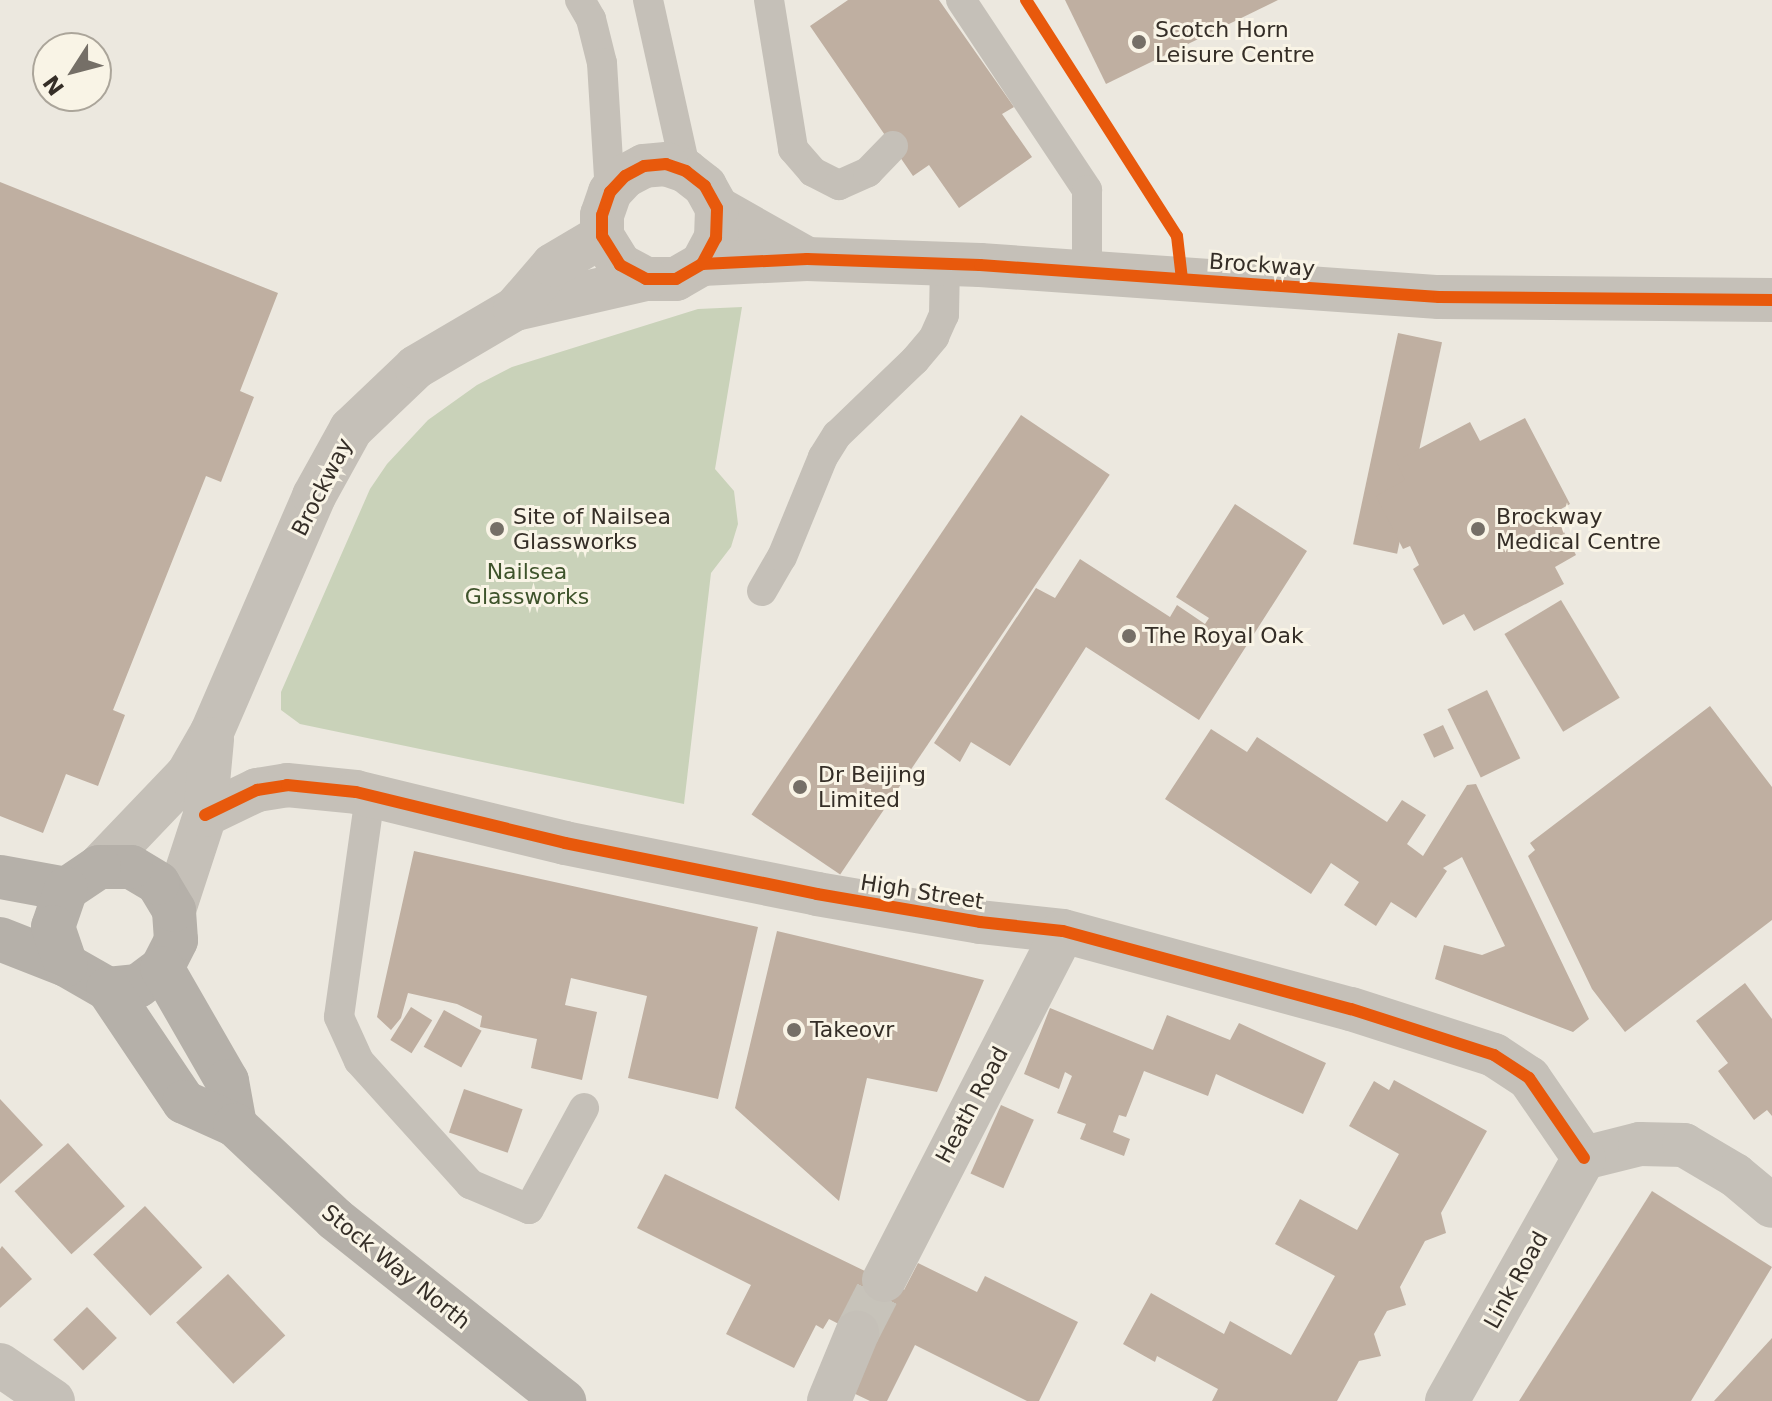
<!DOCTYPE html>
<style>
body{margin:0}
#map{position:relative;width:1772px;height:1401px;overflow:hidden;background:#ece8df;font-family:"DejaVu Sans",sans-serif}
div>[style]{position:absolute}
[style*='--x']{left:calc(var(--x)*1px);top:calc(var(--y)*1px);width:calc(var(--w)*1px);rotate:calc(var(--a)*1deg)}
.green>*{inset:0;background:#c9d2b9}
.building>*{inset:0;background:#bfafa1;transform-origin:0 0}
.minor-tunnel>*{height:44px;margin-top:-22px;transform-origin:0;background:repeating-linear-gradient(90deg,#c7c3ba 0 44px,transparent 0 66px)}
.service>*{height:30px;margin:-15px;padding:0 15px;transform-origin:15px;border-radius:15px;background:#c5c0b8}
.minor>*{height:44px;margin:-22px;padding:0 22px;transform-origin:22px;border-radius:22px;background:#c5c0b8}
.tertiary>*{height:44px;margin:-22px;padding:0 22px;transform-origin:22px;border-radius:22px;background:#c5c0b8}
.secondary>*{height:44px;margin:-22px;padding:0 22px;transform-origin:22px;border-radius:22px;background:#b5b0a9}
.cycleway>*{height:12px;margin:-6px;padding:0 6px;transform-origin:6px;border-radius:6px;background:#e8590c}
.dots>*{width:22px;height:22px;translate:-50% -50%;box-sizing:border-box;border:4px solid #f9f4e6;border-radius:50%}
span{translate:-50% -50%;white-space:nowrap;text-align:center;line-height:1.15;-webkit-text-stroke:6px #f9f4e6;paint-order:stroke}
.poi-label{font-size:22px;color:#352e27}
.left{translate:0 -50%;text-align:left}
.street-label{font-size:22px;color:#352e27}
.park-label{font-size:22px;color:#3e532b}
.north{position:absolute;left:32px;top:32px;width:80px;height:80px;box-sizing:border-box;background:#f9f4e6;border:2px solid #aba59a;border-radius:50%;rotate:234deg;font-size:22px;font-weight:700;line-height:32px;text-align:center;color:#352e27}
.north::after{content:'';display:block;margin:auto;width:28px;height:36px;background:#756f67;clip-path:polygon(50% 0,100% 100%,50% 72%,0 100%)}
</style>
<div id="map">
<div class="green">
<i style="clip-path:polygon(742px 307px,715px 469px,734px 491px,738px 524px,731px 547px,711px 573px,684px 804px,300px 724px,281px 710px,281px 692px,370px 489px,387px 464px,428px 420px,477px 385px,512px 367px,698px 309px)"></i>
</div>
<div class="building">
<i style="clip-path:polygon(848px 0,939px 0,1014px 107px,1002px 114px,1032px 157px,959px 208px,929px 165px,913px 176px,810px 26px)"></i>
<i style="clip-path:polygon(1065px 0,1278px 0,1106px 84px)"></i>
<i style="clip-path:polygon(0 182px,278px 293px,240px 391px,254px 397px,221px 482px,206px 476px,113px 710px,125px 715px,98px 786px,66px 774px,43px 833px,0 816px)"></i>
<i style="left:1398px;top:333px;width:45px;height:216px;rotate:12deg"></i>
<i style="left:1021px;top:415px;width:107px;height:482px;rotate:34deg"></i>
<i style="clip-path:polygon(1525px 418px,1570px 504px,1554px 513px,1576px 555px,1555px 567px,1564px 584px,1474px 631px,1464px 614px,1443px 625px,1413px 569px,1419px 565px,1410px 546px,1403px 549px,1376px 496px,1405px 480px,1396px 461px,1470px 422px,1480px 441px)"></i>
<i style="clip-path:polygon(1235px 504px,1307px 551px,1199px 720px,1086px 647px,1010px 766px,971px 742px,960px 762px,934px 743px,1036px 588px,1055px 598px,1080px 559px,1170px 617px,1177px 605px,1205px 624px,1209px 618px,1176px 597px)"></i>
<i style="left:1561px;top:600px;width:114px;height:66px;rotate:59deg"></i>
<i style="left:1487px;top:690px;width:76px;height:44px;rotate:64deg"></i>
<i style="clip-path:polygon(1710px 706px,1772px 787px,1772px 920px,1625px 1032px,1592px 989px,1528px 856px,1535px 850px,1530px 843px)"></i>
<i style="left:1443px;top:725px;width:26px;height:22px;rotate:65deg"></i>
<i style="clip-path:polygon(1211px 729px,1247px 752px,1257px 737px,1387px 822px,1402px 800px,1426px 815px,1407px 844px,1423px 856px,1467px 785px,1476px 784px,1589px 1019px,1573px 1032px,1435px 979px,1444px 945px,1482px 955px,1505px 946px,1462px 857px,1443px 868px,1447px 871px,1416px 918px,1391px 902px,1376px 926px,1344px 905px,1359px 882px,1331px 863px,1311px 894px,1165px 799px)"></i>
<i style="clip-path:polygon(414px 851px,758px 927px,718px 1099px,628px 1078px,647px 996px,571px 978px,565px 1005px,597px 1012px,582px 1080px,531px 1068px,537px 1039px,480px 1027px,482px 1016px,457px 1004px,408px 993px,401px 1018px,391px 1030px,377px 1017px)"></i>
<i style="clip-path:polygon(777px 931px,984px 980px,937px 1092px,867px 1078px,839px 1201px,735px 1108px)"></i>
<i style="clip-path:polygon(1745px 983px,1772px 1019px,1772px 1116px,1767px 1110px,1754px 1120px,1718px 1071px,1728px 1063px,1696px 1021px)"></i>
<i style="left:411px;top:1007px;width:25px;height:39px;rotate:32deg"></i>
<i style="clip-path:polygon(1050px 1008px,1153px 1050px,1167px 1015px,1230px 1040px,1239px 1023px,1326px 1063px,1303px 1114px,1216px 1074px,1208px 1096px,1144px 1071px,1126px 1117px,1119px 1115px,1113px 1132px,1130px 1139px,1124px 1156px,1080px 1139px,1086px 1124px,1057px 1113px,1072px 1076px,1065px 1072px,1059px 1089px,1024px 1074px)"></i>
<i style="left:444px;top:1010px;width:43px;height:42px;rotate:29deg"></i>
<i style="clip-path:polygon(1394px 1080px,1487px 1131px,1441px 1213px,1446px 1233px,1425px 1241px,1400px 1287px,1406px 1305px,1387px 1311px,1374px 1334px,1381px 1356px,1359px 1361px,1337px 1401px,1212px 1401px,1218px 1389px,1157px 1356px,1155px 1362px,1123px 1344px,1151px 1293px,1224px 1334px,1230px 1321px,1291px 1355px,1335px 1276px,1275px 1244px,1300px 1199px,1357px 1230px,1399px 1154px,1349px 1126px,1374px 1081px,1389px 1090px)"></i>
<i style="left:464px;top:1089px;width:62px;height:46px;rotate:19deg"></i>
<i style="clip-path:polygon(0 1099px,43px 1145px,0 1184px)"></i>
<i style="left:1001px;top:1105px;width:36px;height:75px;rotate:24deg"></i>
<i style="left:68px;top:1143px;width:85px;height:72px;rotate:48deg"></i>
<i style="clip-path:polygon(665px 1174px,904px 1290px,918px 1263px,977px 1292px,985px 1276px,1078px 1322px,1039px 1401px,1027px 1401px,915px 1345px,887px 1401px,870px 1401px,847px 1390px,872px 1341px,829px 1319px,823px 1329px,816px 1325px,794px 1368px,726px 1334px,751px 1285px,637px 1228px)"></i>
<i style="clip-path:polygon(1652px 1191px,1772px 1267px,1691px 1401px,1519px 1401px)"></i>
<i style="left:145px;top:1206px;width:84px;height:71px;rotate:47deg"></i>
<i style="clip-path:polygon(2px 1246px,32px 1279px,0 1308px,0 1249px)"></i>
<i style="left:228px;top:1274px;width:84px;height:71px;rotate:47deg"></i>
<i style="left:87px;top:1307px;width:43px;height:47px;rotate:46deg"></i>
<i style="clip-path:polygon(1772px 1338px,1772px 1401px,1714px 1401px)"></i>
</div>
<div class="minor-tunnel">
<i style="--x:857;--y:1333;--w:59;--a:-63"></i>
</div>
<div class="service">
<i style="--x:580;--y:0;--w:22;--a:60"></i>
<i style="--x:591;--y:19;--w:45;--a:76"></i>
<i style="--x:602;--y:63;--w:129;--a:86.5"></i>
<i style="--x:648;--y:0;--w:175;--a:77.5"></i>
<i style="--x:769;--y:0;--w:151;--a:80.8"></i>
<i style="--x:793;--y:149;--w:30;--a:49"></i>
<i style="--x:813;--y:172;--w:29;--a:27"></i>
<i style="--x:839;--y:185;--w:32;--a:-24"></i>
<i style="--x:868;--y:172;--w:36;--a:-46"></i>
<i style="--x:961;--y:0;--w:228;--a:56.4"></i>
<i style="--x:1087;--y:190;--w:82;--a:90"></i>
<i style="--x:762;--y:591;--w:39;--a:-60"></i>
<i style="--x:782;--y:557;--w:108;--a:-67.7"></i>
<i style="--x:823;--y:457;--w:26;--a:-58"></i>
<i style="--x:837;--y:435;--w:108;--a:-43.9"></i>
<i style="--x:915;--y:360;--w:30;--a:-50"></i>
<i style="--x:934;--y:337;--w:24;--a:-66"></i>
<i style="--x:944;--y:315;--w:50;--a:-88.9"></i>
<i style="--x:370;--y:796;--w:223;--a:98"></i>
<i style="--x:339;--y:1017;--w:48;--a:65.6"></i>
<i style="--x:359;--y:1061;--w:166;--a:47.9"></i>
<i style="--x:470;--y:1184;--w:64;--a:23"></i>
<i style="--x:529;--y:1209;--w:115;--a:-61.4"></i>
</div>
<div class="minor">
<i style="--x:205;--y:815;--w:58;--a:-25.7"></i>
<i style="--x:257;--y:790;--w:30;--a:-9"></i>
<i style="--x:287;--y:785;--w:69;--a:5.8"></i>
<i style="--x:356;--y:792;--w:215;--a:13.7"></i>
<i style="--x:565;--y:843;--w:257;--a:11.4"></i>
<i style="--x:817;--y:894;--w:165;--a:9.7"></i>
<i style="--x:980;--y:922;--w:83;--a:6.2"></i>
<i style="--x:1063;--y:931;--w:298;--a:15.2"></i>
<i style="--x:1351;--y:1009;--w:150;--a:17.8"></i>
<i style="--x:1494;--y:1055;--w:42;--a:33.3"></i>
<i style="--x:1529;--y:1078;--w:97;--a:55.5"></i>
<i style="--x:1584;--y:1158;--w:58;--a:-14"></i>
<i style="--x:1640;--y:1144;--w:44;--a:1.3"></i>
<i style="--x:1684;--y:1145;--w:59;--a:30.5"></i>
<i style="--x:1735;--y:1175;--w:48;--a:40"></i>
<i style="--x:884;--y:1280;--w:392;--a:-62.8"></i>
<i style="--x:0;--y:1365;--w:64;--a:34.2"></i>
<i style="--x:829;--y:1401;--w:74;--a:-67.6"></i>
<i style="--x:1447;--y:1401;--w:279;--a:-60.6"></i>
</div>
<div class="tertiary">
<i style="--x:717;--y:208;--w:103;--a:29.5"></i>
<i style="--x:702;--y:264;--w:30;--a:-62"></i>
<i style="--x:716;--y:238;--w:30;--a:-88"></i>
<i style="--x:717;--y:208;--w:25;--a:-119"></i>
<i style="--x:705;--y:186;--w:24;--a:-142"></i>
<i style="--x:686;--y:171;--w:21;--a:-161"></i>
<i style="--x:666;--y:164;--w:22;--a:175"></i>
<i style="--x:644;--y:166;--w:21;--a:152"></i>
<i style="--x:625;--y:176;--w:22;--a:133"></i>
<i style="--x:610;--y:192;--w:24;--a:109"></i>
<i style="--x:602;--y:215;--w:21;--a:90"></i>
<i style="--x:602;--y:236;--w:34;--a:58"></i>
<i style="--x:620;--y:265;--w:30;--a:28"></i>
<i style="--x:646;--y:279;--w:30;--a:0"></i>
<i style="--x:676;--y:279;--w:30;--a:-30"></i>
<i style="--x:702;--y:264;--w:105;--a:-2.7"></i>
<i style="--x:807;--y:259;--w:173;--a:2"></i>
<i style="--x:980;--y:265;--w:460;--a:4"></i>
<i style="--x:1439;--y:297;--w:333;--a:0.5"></i>
<i style="--x:515;--y:309;--w:134;--a:-12.9"></i>
<i style="--x:99;--y:867;--w:129;--a:-46.3"></i>
<i style="--x:188;--y:774;--w:48;--a:-60.3"></i>
<i style="--x:212;--y:732;--w:257;--a:-66.6"></i>
<i style="--x:314;--y:496;--w:77;--a:-61.1"></i>
<i style="--x:351;--y:429;--w:90;--a:-43.6"></i>
<i style="--x:416;--y:367;--w:115;--a:-30.4"></i>
<i style="--x:515;--y:309;--w:58;--a:-49.2"></i>
<i style="--x:553;--y:265;--w:57;--a:-30.6"></i>
<i style="--x:174;--y:910;--w:100;--a:-71.9"></i>
<i style="--x:205;--y:815;--w:76;--a:-84.7"></i>
</div>
<div class="secondary">
<i style="--x:0;--y:877;--w:67;--a:10.3"></i>
<i style="--x:0;--y:939;--w:71;--a:21.5"></i>
<i style="--x:66;--y:965;--w:48;--a:29.7"></i>
<i style="--x:108;--y:989;--w:30;--a:-6"></i>
<i style="--x:138;--y:986;--w:30;--a:-37"></i>
<i style="--x:162;--y:968;--w:31;--a:-63"></i>
<i style="--x:176;--y:940;--w:30;--a:-94"></i>
<i style="--x:174;--y:910;--w:31;--a:-121"></i>
<i style="--x:158;--y:883;--w:31;--a:-149"></i>
<i style="--x:131;--y:867;--w:32;--a:180"></i>
<i style="--x:99;--y:867;--w:40;--a:146"></i>
<i style="--x:66;--y:889;--w:40;--a:108.9"></i>
<i style="--x:53;--y:927;--w:40;--a:71.1"></i>
<i style="--x:162;--y:968;--w:130;--a:60.1"></i>
<i style="--x:227;--y:1081;--w:45;--a:79.7"></i>
<i style="--x:108;--y:989;--w:136;--a:56.1"></i>
<i style="--x:184;--y:1102;--w:56;--a:24.3"></i>
<i style="--x:235;--y:1125;--w:137;--a:43.2"></i>
<i style="--x:335;--y:1219;--w:293;--a:38.5"></i>
</div>
<div class="cycleway">
<i style="--x:1026;--y:0;--w:280;--a:57.4"></i>
<i style="--x:1177;--y:236;--w:43;--a:83.4"></i>
<i style="--x:702;--y:264;--w:30;--a:-62"></i>
<i style="--x:716;--y:238;--w:30;--a:-88"></i>
<i style="--x:717;--y:208;--w:25;--a:-119"></i>
<i style="--x:705;--y:186;--w:24;--a:-142"></i>
<i style="--x:686;--y:171;--w:21;--a:-161"></i>
<i style="--x:666;--y:164;--w:22;--a:175"></i>
<i style="--x:644;--y:166;--w:21;--a:152"></i>
<i style="--x:625;--y:176;--w:22;--a:133"></i>
<i style="--x:610;--y:192;--w:24;--a:109"></i>
<i style="--x:602;--y:215;--w:21;--a:90"></i>
<i style="--x:602;--y:236;--w:34;--a:58"></i>
<i style="--x:620;--y:265;--w:30;--a:28"></i>
<i style="--x:646;--y:279;--w:30;--a:0"></i>
<i style="--x:676;--y:279;--w:30;--a:-30"></i>
<i style="--x:702;--y:264;--w:105;--a:-2.7"></i>
<i style="--x:807;--y:259;--w:173;--a:2"></i>
<i style="--x:980;--y:265;--w:460;--a:4"></i>
<i style="--x:1439;--y:297;--w:333;--a:0.5"></i>
<i style="--x:205;--y:815;--w:58;--a:-25.7"></i>
<i style="--x:257;--y:790;--w:30;--a:-9"></i>
<i style="--x:287;--y:785;--w:69;--a:5.8"></i>
<i style="--x:356;--y:792;--w:215;--a:13.7"></i>
<i style="--x:565;--y:843;--w:257;--a:11.4"></i>
<i style="--x:817;--y:894;--w:165;--a:9.7"></i>
<i style="--x:980;--y:922;--w:83;--a:6.2"></i>
<i style="--x:1063;--y:931;--w:298;--a:15.2"></i>
<i style="--x:1351;--y:1009;--w:150;--a:17.8"></i>
<i style="--x:1494;--y:1055;--w:42;--a:33.3"></i>
<i style="--x:1529;--y:1078;--w:97;--a:55.5"></i>
</div>
<div class="dots">
<i style="left:1139px;top:42px;background:#756f67"></i>
<i style="left:497px;top:529px;background:#756f67"></i>
<i style="left:1478px;top:529px;background:#756f67"></i>
<i style="left:1129px;top:636px;background:#756f67"></i>
<i style="left:800px;top:787px;background:#756f67"></i>
<i style="left:794px;top:1030px;background:#756f67"></i>
</div>
<div class="poi-label">
<span class="left" style="left:1155px;top:42px">Scotch Horn<br>Leisure Centre</span>
<span class="left" style="left:513px;top:529px">Site of Nailsea<br>Glassworks</span>
<span class="left" style="left:1496px;top:529px">Brockway<br>Medical Centre</span>
<span class="left" style="left:1145px;top:636px">The Royal Oak</span>
<span class="left" style="left:818px;top:787px">Dr Beijing<br>Limited</span>
<span class="left" style="left:810px;top:1030px">Takeovr</span>
</div>
<div class="street-label">
<span style="left:1262px;top:265px;rotate:4deg">Brockway</span>
<span style="left:322px;top:487px;rotate:-63deg">Brockway</span>
<span style="left:922px;top:892px;rotate:9deg">High Street</span>
<span style="left:972px;top:1105px;rotate:-62deg">Heath Road</span>
<span style="left:396px;top:1267px;rotate:39deg">Stock Way North</span>
<span style="left:1516px;top:1280px;rotate:-61deg">Link Road</span>
</div>
<div class="park-label">
<span style="left:527px;top:584px">Nailsea<br>Glassworks</span>
</div>
<div class="north">N</div>
</div>
